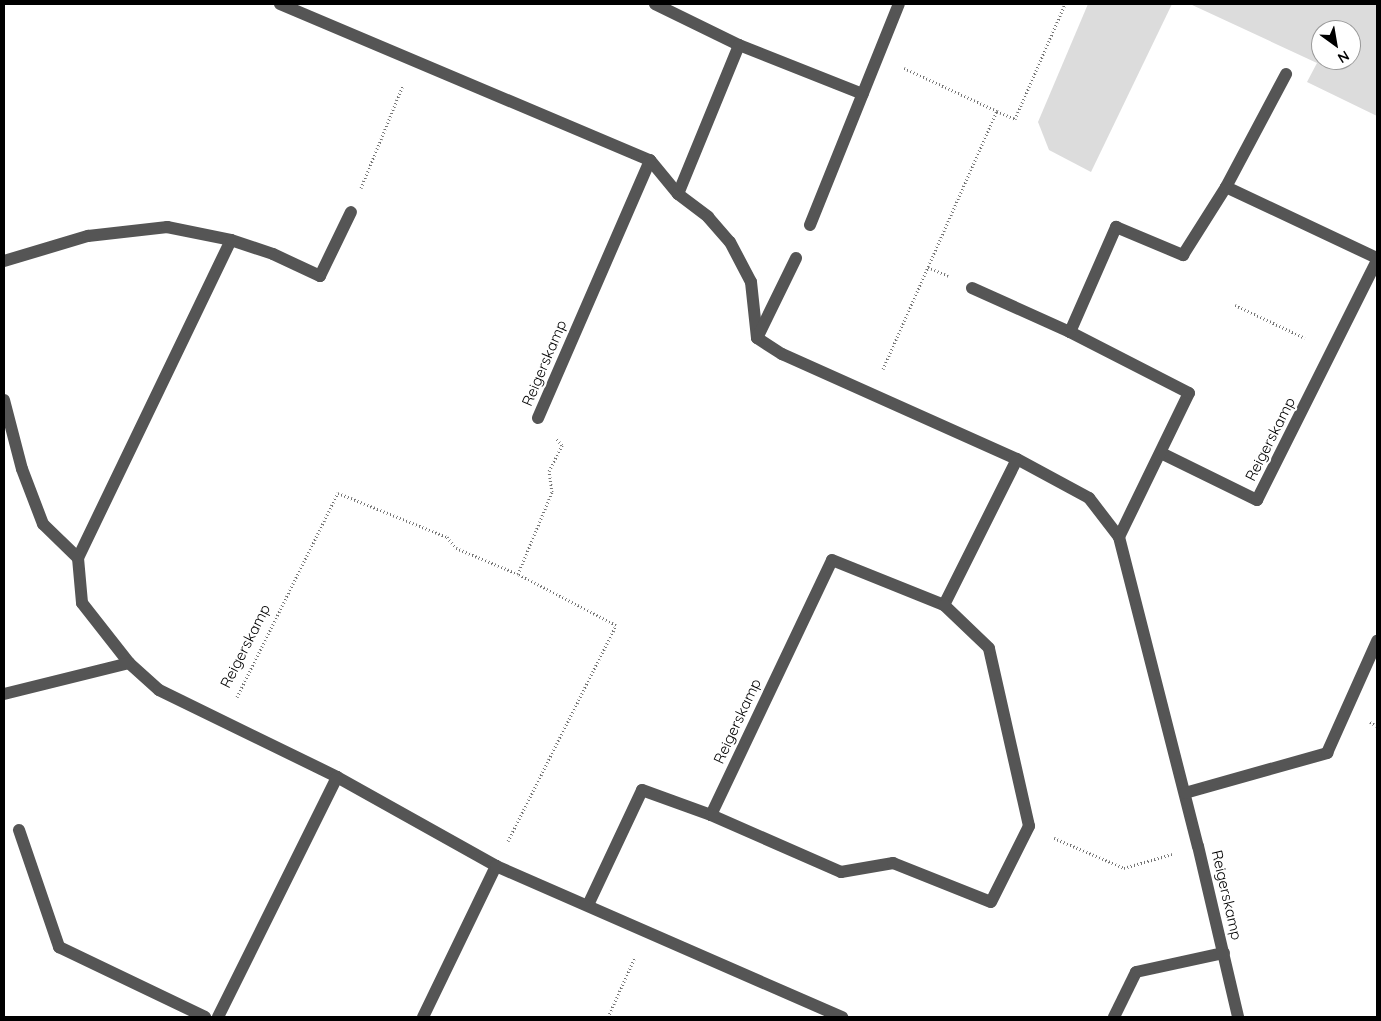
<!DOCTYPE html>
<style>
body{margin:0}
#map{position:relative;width:1381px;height:1021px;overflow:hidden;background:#fff;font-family:Quicksand,sans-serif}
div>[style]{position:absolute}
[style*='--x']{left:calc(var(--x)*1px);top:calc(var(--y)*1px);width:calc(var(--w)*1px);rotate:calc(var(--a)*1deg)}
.green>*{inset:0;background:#dcdcdc}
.path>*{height:3px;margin-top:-1.5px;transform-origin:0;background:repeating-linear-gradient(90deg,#777 0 1px,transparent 0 3.5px)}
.minor>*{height:12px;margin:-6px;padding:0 6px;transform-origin:6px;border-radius:6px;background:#555}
span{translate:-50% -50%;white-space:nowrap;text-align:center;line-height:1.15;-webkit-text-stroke:4.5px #fff;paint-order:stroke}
.street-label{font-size:15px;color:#000}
.frame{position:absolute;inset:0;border:5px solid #000;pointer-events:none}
.north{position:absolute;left:1311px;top:20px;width:50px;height:50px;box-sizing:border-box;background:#fff;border:1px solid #999;border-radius:50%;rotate:148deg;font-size:14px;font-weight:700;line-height:20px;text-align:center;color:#000}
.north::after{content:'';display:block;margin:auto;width:18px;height:22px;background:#000;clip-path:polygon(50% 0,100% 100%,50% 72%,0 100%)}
</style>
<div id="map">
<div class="green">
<i style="clip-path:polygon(1088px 4px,1172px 4px,1091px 172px,1049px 150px,1038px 122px)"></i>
<i style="clip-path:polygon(evenodd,1190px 4px,1377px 4px,1377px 116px,1307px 82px,1317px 63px,1190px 4px,1321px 30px,1351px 30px,1351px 60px,1321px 60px,1321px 30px)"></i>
</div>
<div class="path">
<i style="--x:904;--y:68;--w:102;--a:24.8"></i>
<i style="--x:361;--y:188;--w:111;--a:-67.8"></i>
<i style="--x:928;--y:267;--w:22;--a:24"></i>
<i style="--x:1235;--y:305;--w:77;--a:25.2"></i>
<i style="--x:883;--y:369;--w:282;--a:-66.2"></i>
<i style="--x:997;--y:111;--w:20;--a:24"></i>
<i style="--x:1015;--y:119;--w:125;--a:-66.5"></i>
<i style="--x:237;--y:697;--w:228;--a:-63.7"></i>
<i style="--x:338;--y:493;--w:118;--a:22"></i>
<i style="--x:447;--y:537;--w:14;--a:51"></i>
<i style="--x:456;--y:548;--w:67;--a:22.8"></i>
<i style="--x:518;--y:574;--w:89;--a:-67.5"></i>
<i style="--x:552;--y:492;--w:21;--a:-98"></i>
<i style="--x:549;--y:471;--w:29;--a:-63"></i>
<i style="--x:562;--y:445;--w:9;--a:-131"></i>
<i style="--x:1370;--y:722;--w:8;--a:30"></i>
<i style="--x:1054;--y:838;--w:76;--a:23.2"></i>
<i style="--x:1124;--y:868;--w:50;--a:-16.3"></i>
<i style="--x:508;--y:841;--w:241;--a:-63.4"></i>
<i style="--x:616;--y:625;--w:110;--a:-152.5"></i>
<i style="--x:608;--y:1017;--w:66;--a:-65.8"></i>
</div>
<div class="minor">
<i style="--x:280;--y:4;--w:402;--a:22.9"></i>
<i style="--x:650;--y:160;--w:44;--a:50.5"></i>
<i style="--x:678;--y:194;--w:38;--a:37"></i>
<i style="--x:708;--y:217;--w:33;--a:49"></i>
<i style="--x:730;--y:242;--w:45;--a:62.3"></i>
<i style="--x:751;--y:282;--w:56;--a:83.9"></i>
<i style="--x:757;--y:338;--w:30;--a:33"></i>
<i style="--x:782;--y:354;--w:257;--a:24.1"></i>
<i style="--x:1017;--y:459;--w:82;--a:28.4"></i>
<i style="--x:1089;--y:498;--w:49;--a:52.4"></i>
<i style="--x:1119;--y:537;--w:319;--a:75.7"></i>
<i style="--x:1198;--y:846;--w:176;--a:76.8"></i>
<i style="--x:655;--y:4;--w:93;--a:26"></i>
<i style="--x:739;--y:45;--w:133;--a:21.6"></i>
<i style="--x:1226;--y:187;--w:167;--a:25.2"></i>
<i style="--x:678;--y:194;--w:161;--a:-67.7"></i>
<i style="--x:810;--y:225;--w:238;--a:-68.1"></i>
<i style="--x:231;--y:240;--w:353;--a:115.7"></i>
<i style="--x:78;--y:558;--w:45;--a:84.9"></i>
<i style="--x:82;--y:603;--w:76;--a:51.9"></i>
<i style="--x:129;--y:663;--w:40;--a:42"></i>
<i style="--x:159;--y:690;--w:198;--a:26"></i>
<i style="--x:337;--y:777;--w:182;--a:29.2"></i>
<i style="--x:4;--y:261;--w:88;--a:-16.6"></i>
<i style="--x:88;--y:236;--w:80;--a:-6.5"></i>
<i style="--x:167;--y:227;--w:65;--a:11.5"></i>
<i style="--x:231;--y:240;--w:44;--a:18.4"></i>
<i style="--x:273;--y:254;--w:52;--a:25.1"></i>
<i style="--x:320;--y:276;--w:71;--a:-64.2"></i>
<i style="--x:972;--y:288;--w:107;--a:24.2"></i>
<i style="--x:757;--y:338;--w:89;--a:-64"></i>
<i style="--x:4;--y:400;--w:71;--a:75.4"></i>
<i style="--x:22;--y:469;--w:59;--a:69.1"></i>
<i style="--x:43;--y:524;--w:49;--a:44.2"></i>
<i style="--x:538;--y:418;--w:281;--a:-66.5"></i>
<i style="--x:1161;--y:453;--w:107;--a:26.1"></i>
<i style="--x:1257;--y:500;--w:268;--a:-63.4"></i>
<i style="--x:1119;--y:537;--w:160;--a:-64.1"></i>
<i style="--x:1189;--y:393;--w:134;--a:-152.9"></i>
<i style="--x:1070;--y:332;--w:115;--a:-66.3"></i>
<i style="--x:1116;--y:227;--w:73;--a:22.7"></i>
<i style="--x:1183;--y:255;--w:80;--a:-57.7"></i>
<i style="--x:1226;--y:187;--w:128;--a:-62"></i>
<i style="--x:4;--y:694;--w:129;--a:-13.9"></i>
<i style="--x:1185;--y:793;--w:148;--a:-15.7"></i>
<i style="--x:1327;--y:753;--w:123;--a:-65.9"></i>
<i style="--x:711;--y:815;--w:282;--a:-64.6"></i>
<i style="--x:832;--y:560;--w:121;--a:21.9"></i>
<i style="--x:944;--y:605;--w:163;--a:-63.4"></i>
<i style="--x:19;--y:830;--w:124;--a:71.1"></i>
<i style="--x:59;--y:947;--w:162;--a:25.6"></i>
<i style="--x:588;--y:905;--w:127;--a:-64.8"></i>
<i style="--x:642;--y:790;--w:73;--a:19.9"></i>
<i style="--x:711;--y:815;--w:142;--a:23.7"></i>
<i style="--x:841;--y:872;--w:53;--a:-9.8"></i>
<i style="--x:893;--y:863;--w:105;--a:21.7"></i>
<i style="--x:991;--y:902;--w:85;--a:-63.4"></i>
<i style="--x:1029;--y:826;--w:182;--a:-102.7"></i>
<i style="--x:989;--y:648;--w:62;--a:-136.3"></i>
<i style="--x:218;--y:1017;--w:268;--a:-63.6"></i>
<i style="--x:423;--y:1017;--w:168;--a:-64.2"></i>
<i style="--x:496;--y:866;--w:378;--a:23.6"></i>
<i style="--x:1114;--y:1017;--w:50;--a:-63.9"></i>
<i style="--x:1136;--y:972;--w:90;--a:-12.2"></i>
</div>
<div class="street-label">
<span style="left:544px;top:363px;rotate:-67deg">Reigerskamp</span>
<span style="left:1270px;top:439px;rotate:-63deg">Reigerskamp</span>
<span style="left:245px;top:646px;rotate:-63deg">Reigerskamp</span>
<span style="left:737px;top:721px;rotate:-65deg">Reigerskamp</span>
<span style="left:1227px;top:895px;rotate:77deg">Reigerskamp</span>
</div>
<div class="frame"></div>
<div class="north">N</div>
</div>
